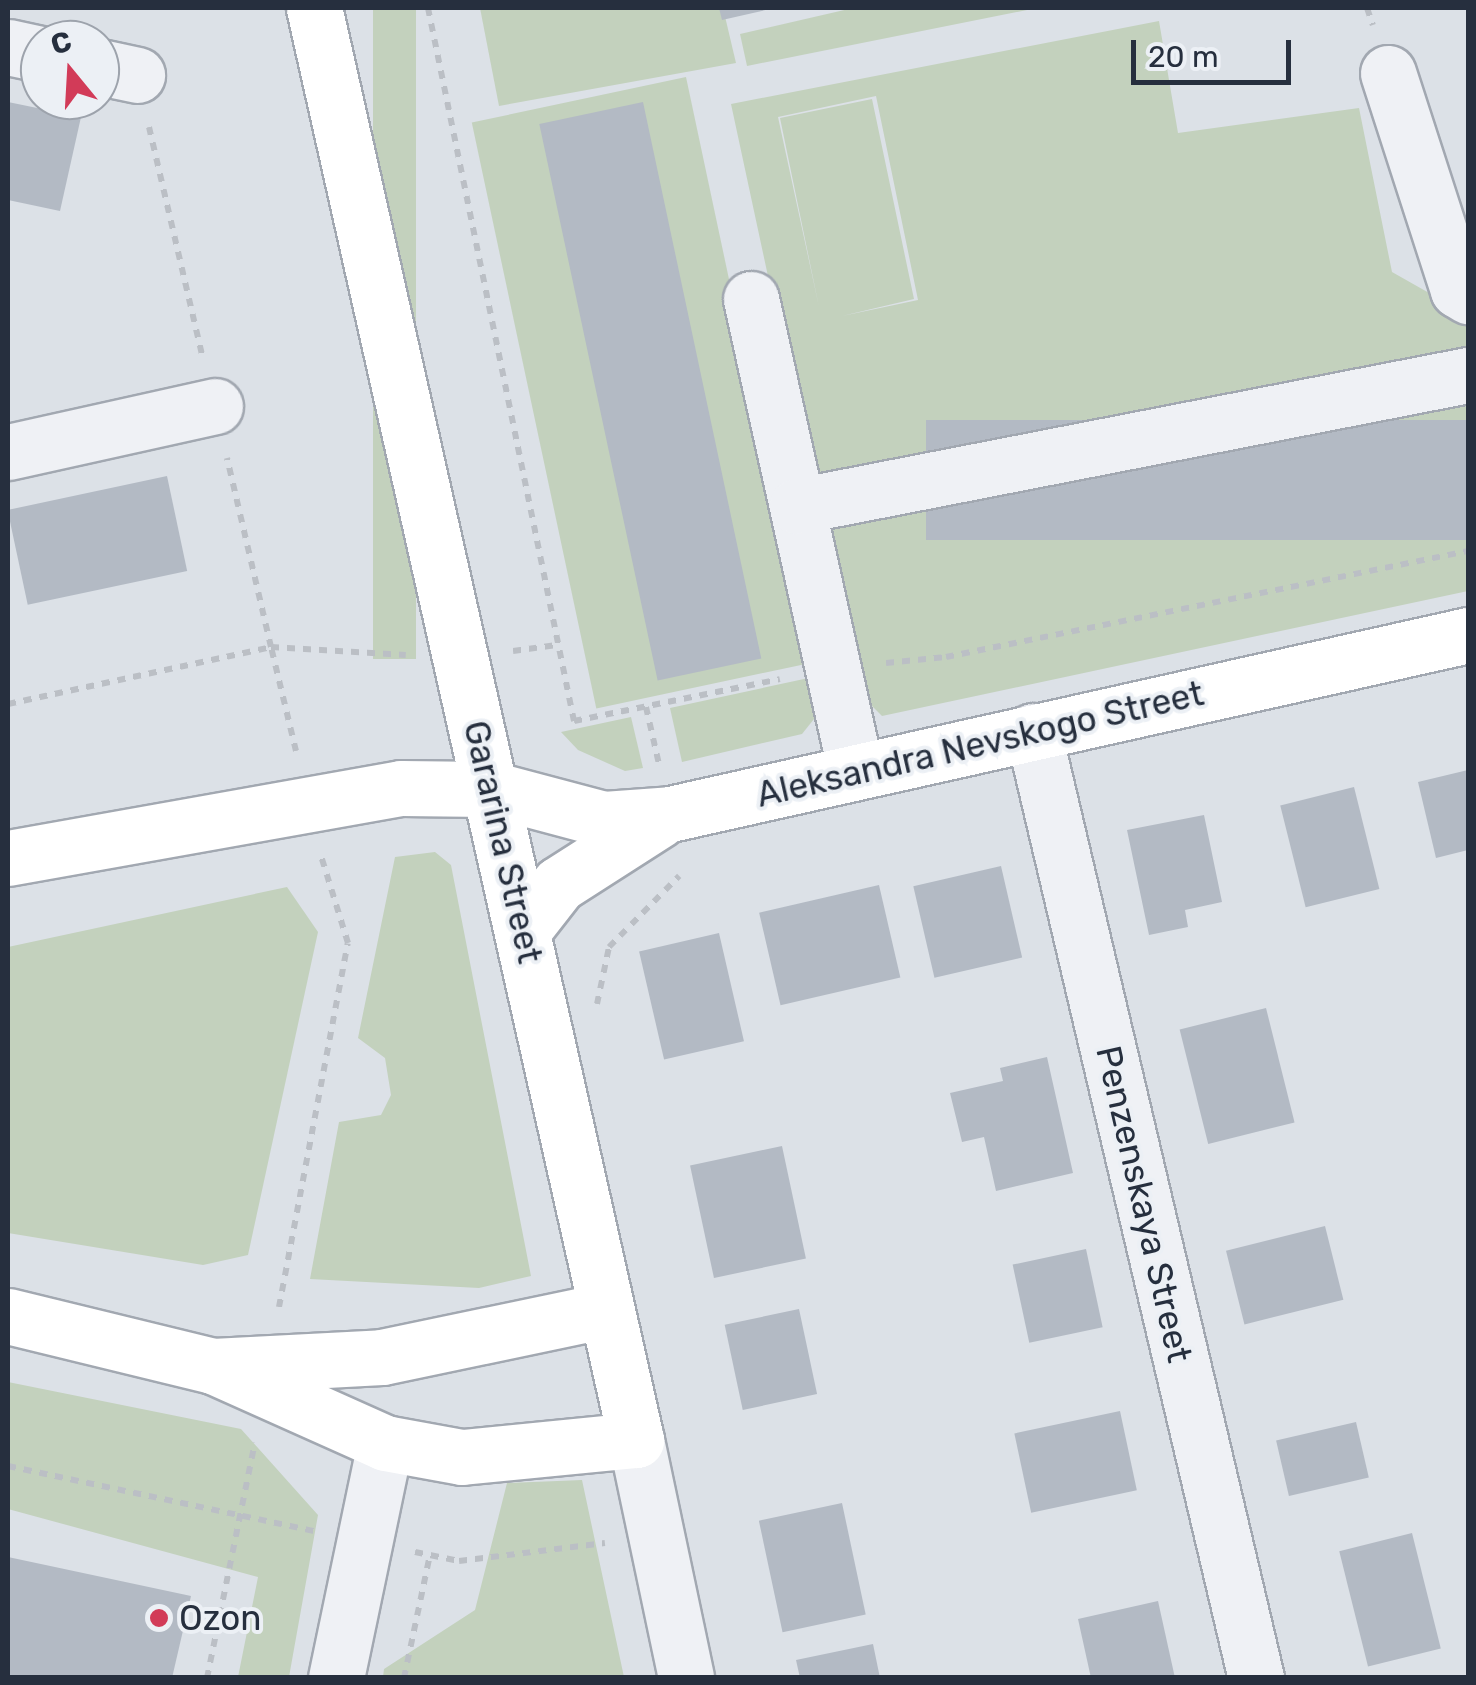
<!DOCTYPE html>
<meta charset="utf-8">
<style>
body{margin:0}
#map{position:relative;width:1476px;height:1685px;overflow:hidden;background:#dce1e7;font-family:Rubik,sans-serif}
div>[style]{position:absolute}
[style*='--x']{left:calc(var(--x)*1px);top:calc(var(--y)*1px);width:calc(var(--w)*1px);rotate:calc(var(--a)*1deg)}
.green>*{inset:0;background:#c3d1bd;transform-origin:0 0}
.building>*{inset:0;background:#b3bac4;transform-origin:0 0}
.path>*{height:6px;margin-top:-3px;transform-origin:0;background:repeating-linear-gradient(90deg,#bbbfc5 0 8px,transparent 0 16px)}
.roads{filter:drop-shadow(2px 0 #a2a8b1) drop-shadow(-2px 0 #a2a8b1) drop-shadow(0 2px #a2a8b1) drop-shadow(0 -2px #a2a8b1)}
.minor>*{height:55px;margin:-27.5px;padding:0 27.5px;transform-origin:27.5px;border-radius:27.5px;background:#eff1f5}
.major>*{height:55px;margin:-27.5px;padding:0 27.5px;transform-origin:27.5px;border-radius:27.5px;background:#fff}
.dots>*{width:28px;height:28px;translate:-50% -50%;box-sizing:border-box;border:5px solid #ecf0f5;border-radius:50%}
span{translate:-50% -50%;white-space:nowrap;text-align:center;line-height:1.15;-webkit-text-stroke:8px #ecf0f5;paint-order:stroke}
.street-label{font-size:35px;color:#262f3e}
.poi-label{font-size:35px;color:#262f3e}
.left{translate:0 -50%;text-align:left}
.frame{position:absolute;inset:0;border:10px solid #262f3e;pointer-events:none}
.north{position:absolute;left:20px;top:20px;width:100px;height:100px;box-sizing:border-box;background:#ecf0f5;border:2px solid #9da3ac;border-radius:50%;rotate:342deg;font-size:28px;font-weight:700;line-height:40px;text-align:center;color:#262f3e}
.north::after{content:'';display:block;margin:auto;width:35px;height:45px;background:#d23b58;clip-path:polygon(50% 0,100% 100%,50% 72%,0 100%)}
.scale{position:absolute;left:1131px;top:40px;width:160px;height:45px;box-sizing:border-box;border:5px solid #262f3e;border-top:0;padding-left:12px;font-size:30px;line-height:35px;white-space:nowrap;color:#262f3e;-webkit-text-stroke:8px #ecf0f5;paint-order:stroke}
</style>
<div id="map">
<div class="green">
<i style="left:373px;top:8px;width:43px;height:651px"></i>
<i style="clip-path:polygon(480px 8px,723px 8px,736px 63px,499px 106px)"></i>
<i style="clip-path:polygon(853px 8px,1037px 8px,747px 66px,740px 34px)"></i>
<i style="clip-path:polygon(evenodd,1159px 21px,1178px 133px,1359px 108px,1392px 272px,1468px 315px,1468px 360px,815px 495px,731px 104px,1159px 21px,876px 96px,918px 300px,842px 316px,914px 299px,872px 99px,780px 118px,819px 307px,778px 117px,876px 96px)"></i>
<i style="left:686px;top:77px;width:599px;height:219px;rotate:78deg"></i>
<i style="clip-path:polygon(1468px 386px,1468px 591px,882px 716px,855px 689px,818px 512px)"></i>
<i style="clip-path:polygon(818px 676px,822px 709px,802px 734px,682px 762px,670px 708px)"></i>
<i style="clip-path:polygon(631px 717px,643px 768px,625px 771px,578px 750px,561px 732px)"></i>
<i style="clip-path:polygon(435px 852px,451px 865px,531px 1276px,479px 1288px,310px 1279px,339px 1122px,381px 1115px,391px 1095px,385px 1058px,358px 1038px,395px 857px)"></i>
<i style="clip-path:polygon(287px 887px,318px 932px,248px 1255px,203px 1265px,8px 1233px,8px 947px)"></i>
<i style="clip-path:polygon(8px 1382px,241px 1429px,318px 1515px,289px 1677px,238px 1677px,258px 1577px,8px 1509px)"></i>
<i style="clip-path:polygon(582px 1480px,624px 1677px,383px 1677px,384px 1669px,475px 1610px,507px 1483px)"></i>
</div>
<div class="building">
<i style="clip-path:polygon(719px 8px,770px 8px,770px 9px,722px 20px)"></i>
<i style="clip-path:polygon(8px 102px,81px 117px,60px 211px,8px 200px)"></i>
<i style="left:643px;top:102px;width:569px;height:106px;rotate:78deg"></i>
<i style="left:1468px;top:420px;width:120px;height:542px;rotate:90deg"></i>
<i style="left:167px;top:476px;width:97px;height:163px;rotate:78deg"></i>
<i style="clip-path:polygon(1468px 770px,1468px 850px,1436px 858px,1418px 782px)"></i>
<i style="left:1354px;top:787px;width:105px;height:76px;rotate:76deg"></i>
<i style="clip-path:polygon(1204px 815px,1222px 902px,1185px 910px,1188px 927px,1149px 935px,1127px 830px)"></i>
<i style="left:1001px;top:866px;width:94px;height:90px;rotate:77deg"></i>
<i style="left:879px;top:885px;width:95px;height:123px;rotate:77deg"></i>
<i style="left:719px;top:933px;width:111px;height:82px;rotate:77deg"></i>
<i style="left:1266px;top:1008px;width:118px;height:89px;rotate:76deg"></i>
<i style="clip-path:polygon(1047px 1057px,1073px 1173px,996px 1191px,984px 1137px,962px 1142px,950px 1093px,1003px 1081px,1000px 1068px)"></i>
<i style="left:782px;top:1146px;width:115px;height:94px;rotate:78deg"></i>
<i style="left:1325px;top:1226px;width:76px;height:102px;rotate:76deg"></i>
<i style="left:1086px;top:1249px;width:80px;height:75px;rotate:78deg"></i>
<i style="left:799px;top:1309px;width:87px;height:76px;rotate:78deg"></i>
<i style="left:1120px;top:1411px;width:81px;height:108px;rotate:78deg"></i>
<i style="left:1356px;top:1422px;width:57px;height:82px;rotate:77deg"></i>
<i style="left:842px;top:1503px;width:114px;height:85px;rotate:78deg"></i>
<i style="left:1412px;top:1533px;width:119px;height:75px;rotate:76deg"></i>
<i style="clip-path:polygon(8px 1557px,191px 1596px,172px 1678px,8px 1678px)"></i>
<i style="clip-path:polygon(1158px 1601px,1175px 1678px,1091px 1678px,1078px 1619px)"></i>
<i style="clip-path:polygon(873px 1644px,880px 1678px,800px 1678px,796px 1660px)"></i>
</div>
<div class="path">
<i style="--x:428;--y:8;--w:728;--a:78.43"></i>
<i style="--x:574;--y:721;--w:210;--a:-11.5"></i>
<i style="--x:1367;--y:8;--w:18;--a:71"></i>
<i style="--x:149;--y:127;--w:233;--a:76.9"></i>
<i style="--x:513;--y:651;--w:44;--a:-7.8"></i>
<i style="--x:886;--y:663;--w:60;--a:-5.7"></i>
<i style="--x:946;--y:657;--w:533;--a:-11.48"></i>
<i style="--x:8;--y:704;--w:269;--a:-12.2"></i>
<i style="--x:271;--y:647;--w:194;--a:-103.1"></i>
<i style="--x:646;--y:707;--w:58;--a:77.2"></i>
<i style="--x:296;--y:751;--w:107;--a:-103.5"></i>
<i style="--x:271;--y:647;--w:135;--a:3.4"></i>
<i style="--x:597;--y:1004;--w:58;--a:-78.1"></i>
<i style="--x:609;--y:947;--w:100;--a:-45.4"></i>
<i style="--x:279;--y:1307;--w:370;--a:-79.3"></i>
<i style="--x:348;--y:943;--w:91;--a:-107.2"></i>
<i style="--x:8;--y:1466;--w:313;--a:12"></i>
<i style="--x:415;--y:1552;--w:45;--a:11.6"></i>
<i style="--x:459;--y:1561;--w:147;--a:-7"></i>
<i style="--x:207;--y:1678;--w:240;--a:-78.5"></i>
<i style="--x:404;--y:1678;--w:126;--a:-78.1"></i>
</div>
<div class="roads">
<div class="minor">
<i style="--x:8;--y:47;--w:33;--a:12"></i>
<i style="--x:100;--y:67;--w:38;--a:12"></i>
<i style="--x:1388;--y:73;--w:228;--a:72.1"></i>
<i style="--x:1458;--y:290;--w:12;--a:31"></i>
<i style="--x:751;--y:299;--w:484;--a:77.5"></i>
<i style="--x:8;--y:452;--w:212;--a:-12.5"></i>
<i style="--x:797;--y:506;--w:684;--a:-11.05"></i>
<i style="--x:1033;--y:731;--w:973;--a:76.75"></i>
<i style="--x:636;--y:1440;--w:243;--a:78.1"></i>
<i style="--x:336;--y:1678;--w:240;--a:-78.2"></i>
</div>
<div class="major">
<i style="--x:8;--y:858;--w:399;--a:-10.1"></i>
<i style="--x:401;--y:788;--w:90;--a:0.6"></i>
<i style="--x:491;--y:789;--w:117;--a:14.9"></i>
<i style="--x:604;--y:819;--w:66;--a:-4.3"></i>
<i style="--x:670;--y:814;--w:818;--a:-12.64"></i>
<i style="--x:523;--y:930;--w:58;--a:-52"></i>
<i style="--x:559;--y:884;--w:119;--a:-32.6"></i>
<i style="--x:8;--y:1316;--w:211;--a:13.7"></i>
<i style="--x:213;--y:1366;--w:169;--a:-3"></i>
<i style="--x:382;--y:1357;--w:229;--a:-11.8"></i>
<i style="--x:213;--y:1366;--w:188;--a:24.1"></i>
<i style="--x:385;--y:1443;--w:78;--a:10.3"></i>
<i style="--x:462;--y:1457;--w:175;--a:-5.6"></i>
<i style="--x:636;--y:1440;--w:1468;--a:-102.67"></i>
</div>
</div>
<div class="dots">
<i style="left:159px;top:1618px;background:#d23b58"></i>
</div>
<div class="street-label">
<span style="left:980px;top:744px;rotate:-13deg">Aleksandra Nevskogo Street</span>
<span style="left:503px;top:842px;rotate:77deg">Gararina Street</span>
<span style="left:1144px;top:1204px;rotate:77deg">Penzenskaya Street</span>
</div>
<div class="poi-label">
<span class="left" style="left:179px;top:1618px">Ozon</span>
</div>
<div class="frame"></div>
<div class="north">С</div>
<div class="scale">20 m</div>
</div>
